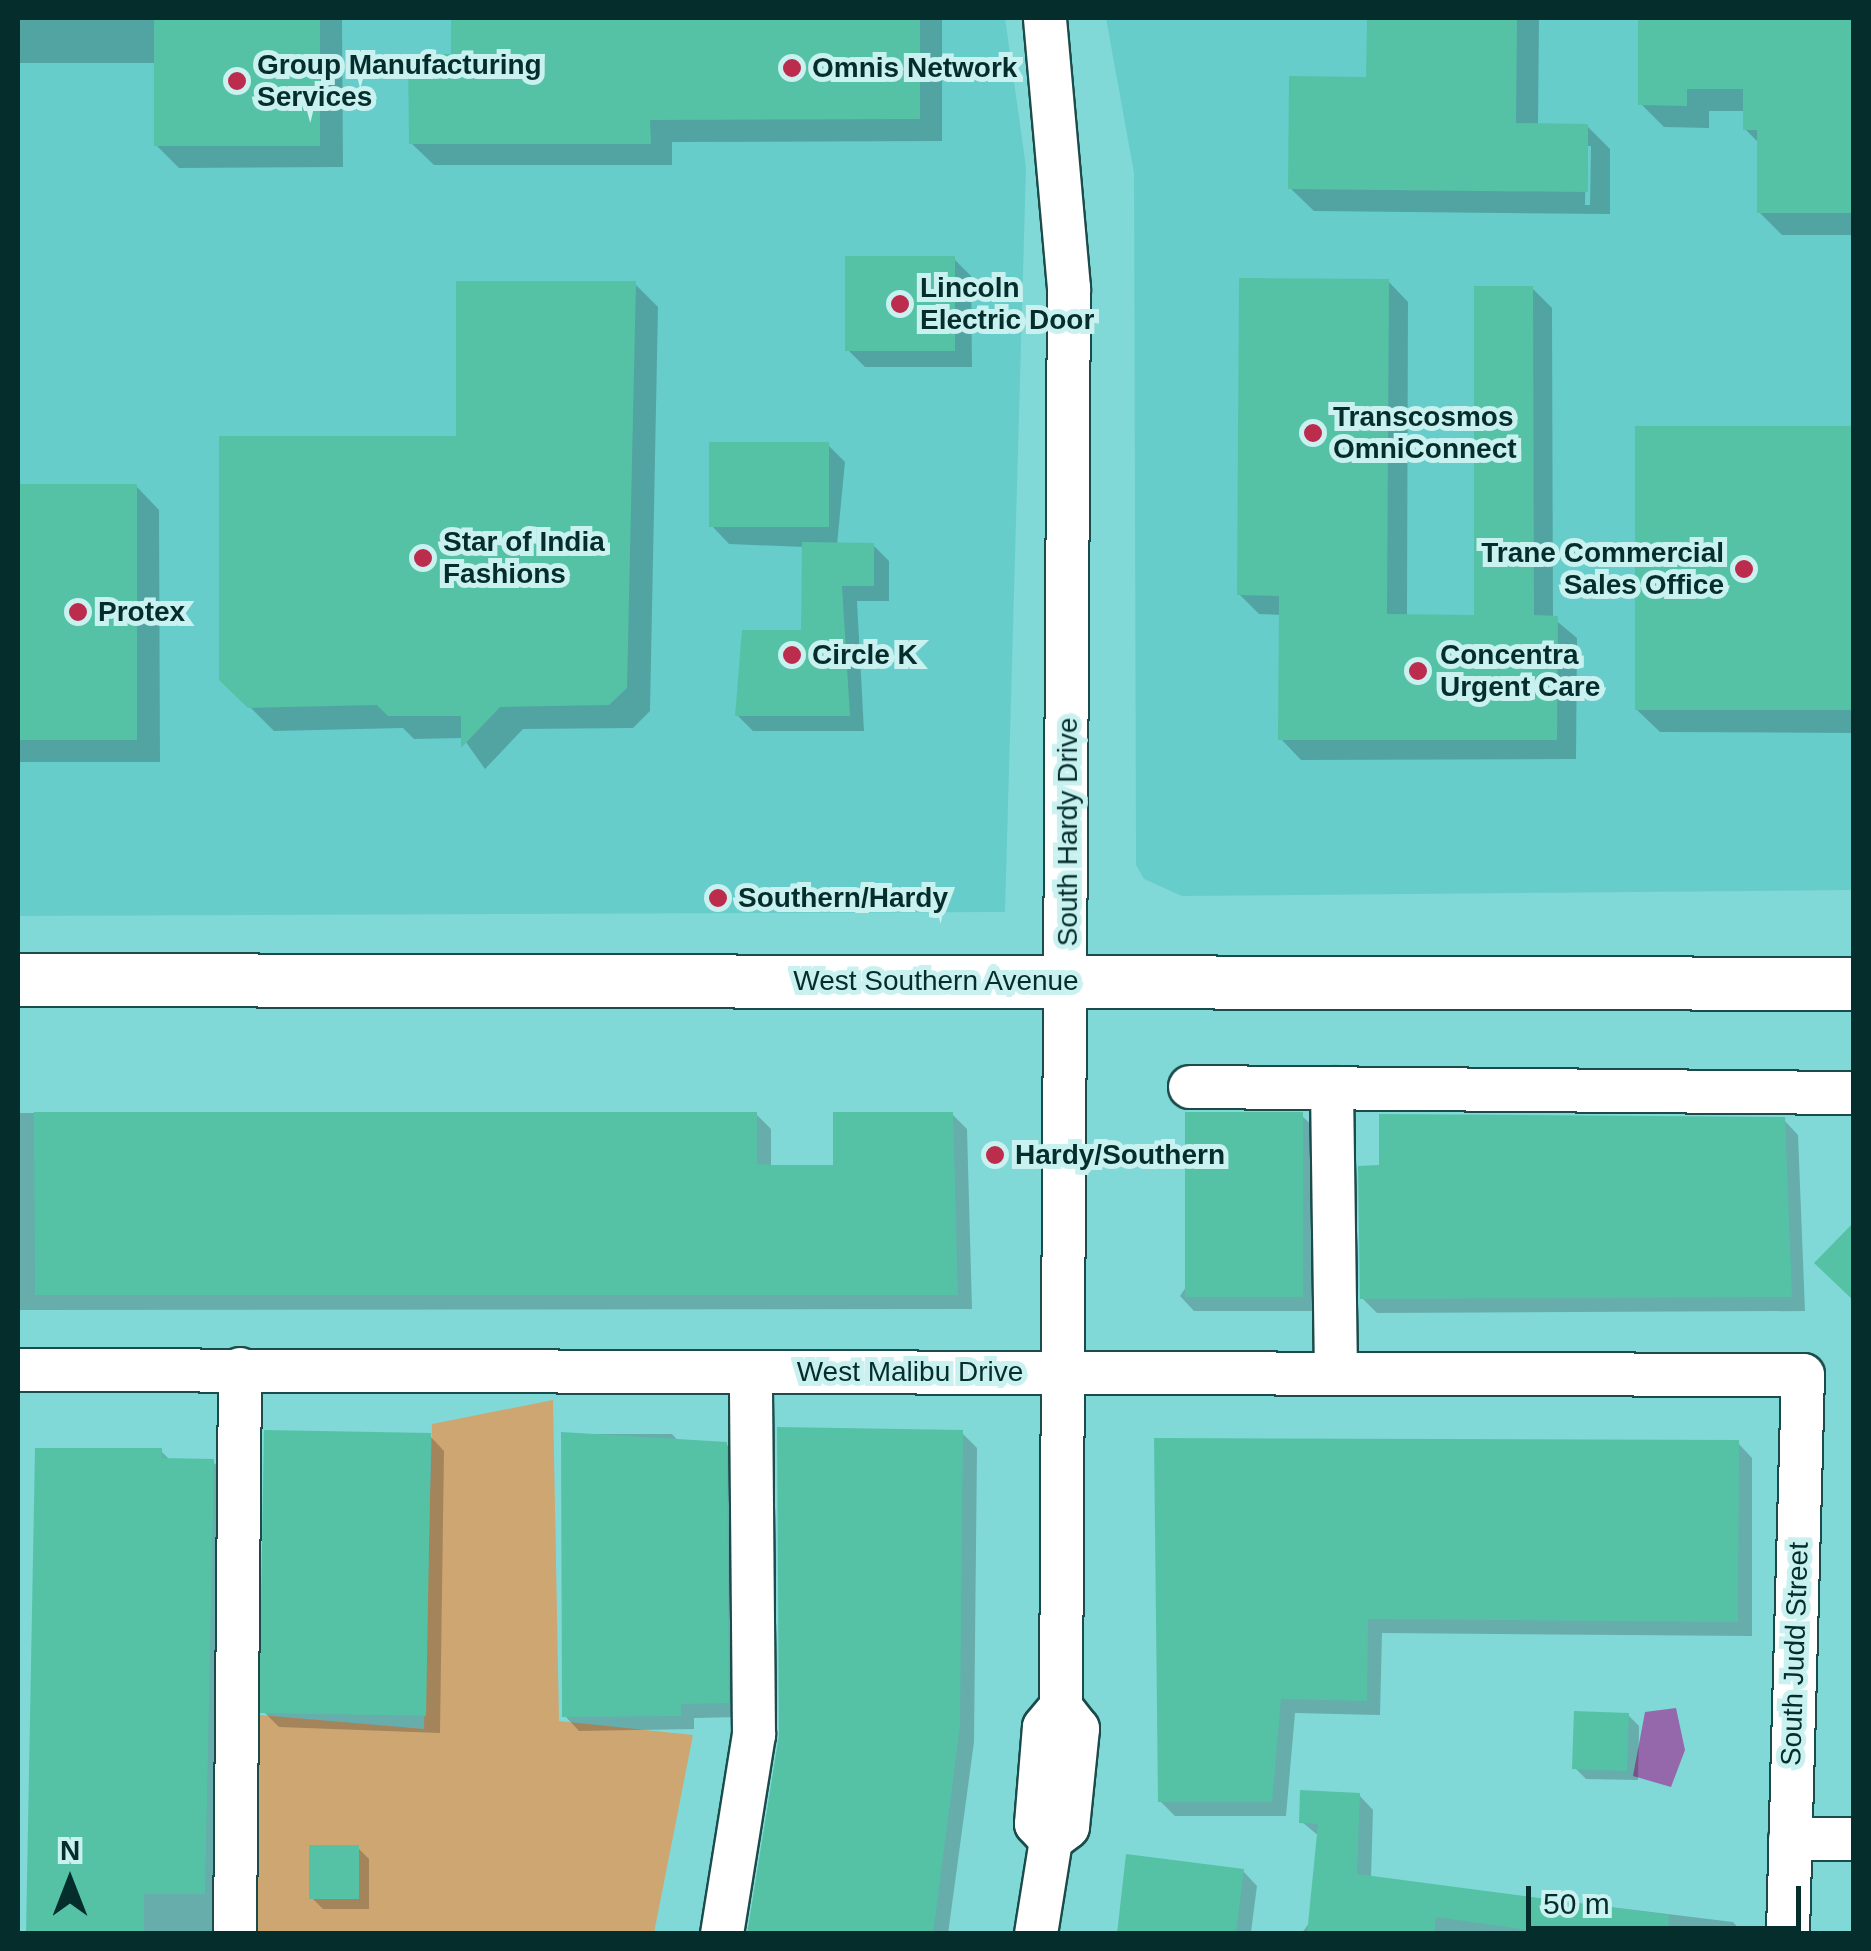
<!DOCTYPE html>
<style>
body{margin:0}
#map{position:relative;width:1871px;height:1951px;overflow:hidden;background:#80d9d7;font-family:Helvetica,sans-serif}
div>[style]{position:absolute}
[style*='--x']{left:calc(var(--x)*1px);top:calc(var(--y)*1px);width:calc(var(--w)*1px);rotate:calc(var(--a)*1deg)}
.built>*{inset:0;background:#67cdcb}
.green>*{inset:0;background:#cea672}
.water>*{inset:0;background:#9468aa}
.shadow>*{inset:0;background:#0003}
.building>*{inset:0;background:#55c2a6;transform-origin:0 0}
.roads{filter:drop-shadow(2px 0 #1b4b4a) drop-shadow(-2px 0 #1b4b4a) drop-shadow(0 2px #1b4b4a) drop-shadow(0 -2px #1b4b4a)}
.minor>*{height:42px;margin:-21px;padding:0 21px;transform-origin:21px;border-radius:21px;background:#fff}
.major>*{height:52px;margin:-26px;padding:0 26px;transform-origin:26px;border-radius:26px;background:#fff}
.dots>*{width:28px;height:28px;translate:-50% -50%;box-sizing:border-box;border:5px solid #c8f1f0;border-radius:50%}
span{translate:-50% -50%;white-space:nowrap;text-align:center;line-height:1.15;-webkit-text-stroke:10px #c8f1f0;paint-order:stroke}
.poi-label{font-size:28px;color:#042d2c;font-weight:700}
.left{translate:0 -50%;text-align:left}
.right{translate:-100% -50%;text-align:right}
.street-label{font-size:28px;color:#042d2c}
.frame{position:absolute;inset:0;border:20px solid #042d2c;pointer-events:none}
.north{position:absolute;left:20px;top:1831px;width:100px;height:100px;-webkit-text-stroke:8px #c8f1f0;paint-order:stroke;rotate:0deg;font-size:28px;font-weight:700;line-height:40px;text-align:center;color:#042d2c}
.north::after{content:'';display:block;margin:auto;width:35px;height:45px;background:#042d2c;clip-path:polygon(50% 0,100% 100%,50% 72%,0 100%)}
.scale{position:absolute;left:1526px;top:1886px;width:275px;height:45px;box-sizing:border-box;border:5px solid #042d2c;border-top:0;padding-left:12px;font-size:30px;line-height:35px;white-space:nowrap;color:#042d2c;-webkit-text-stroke:8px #c8f1f0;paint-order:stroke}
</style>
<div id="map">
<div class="built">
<i style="clip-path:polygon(18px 18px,1005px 18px,1026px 167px,1005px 912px,18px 916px)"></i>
<i style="clip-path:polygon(1106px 18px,1853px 18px,1853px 890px,1182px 896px,1144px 879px,1136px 865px,1134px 173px)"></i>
</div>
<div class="green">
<i style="clip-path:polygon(553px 1400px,559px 1721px,693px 1735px,654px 1933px,239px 1934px,247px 1714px,424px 1729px,432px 1424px)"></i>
</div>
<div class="water">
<i style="clip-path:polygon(1676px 1708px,1685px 1750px,1671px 1787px,1633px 1776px,1645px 1712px)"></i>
</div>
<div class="shadow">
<i style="clip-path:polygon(18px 18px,342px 18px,343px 167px,179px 168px,156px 145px,156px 63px,18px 63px)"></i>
<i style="clip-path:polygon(454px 18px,942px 18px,942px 141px,672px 142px,672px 165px,434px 165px,411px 143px,454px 56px)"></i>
<i style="clip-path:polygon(evenodd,1369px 18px,1539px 18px,1538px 126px,1587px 126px,1610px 149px,1610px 214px,1314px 211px,1290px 188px,1368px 80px,1369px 18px,1586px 146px,1591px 146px,1590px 205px,1585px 205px,1586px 146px)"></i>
<i style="clip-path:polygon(1641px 18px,1854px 18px,1854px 235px,1782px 235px,1759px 212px,1760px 144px,1745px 129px,1745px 111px,1709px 111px,1709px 128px,1664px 127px,1641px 104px)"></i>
<i style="clip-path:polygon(954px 259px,971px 276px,972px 367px,865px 367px,848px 350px)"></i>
<i style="clip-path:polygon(1388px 281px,1408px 302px,1407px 617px,1476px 617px,1532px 288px,1552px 308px,1553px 618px,1577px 638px,1576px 759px,1301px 760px,1281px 739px,1282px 615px,1259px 614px,1239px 594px)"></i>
<i style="clip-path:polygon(635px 284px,658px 307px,650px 711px,633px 728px,523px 729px,485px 769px,463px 738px,414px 739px,403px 728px,274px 731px,222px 679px,458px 439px)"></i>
<i style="clip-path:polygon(1854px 429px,1854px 733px,1660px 732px,1636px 709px)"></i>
<i style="clip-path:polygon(828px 445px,845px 462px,837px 545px,873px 545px,889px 561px,889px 601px,857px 601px,864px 731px,753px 731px,737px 715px,803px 633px,805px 547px,729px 544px,712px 526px)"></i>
<i style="clip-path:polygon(136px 486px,159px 510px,160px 762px,18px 762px,18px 487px)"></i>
<i style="clip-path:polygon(18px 1113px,756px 1114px,771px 1129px,771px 1167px,835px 1167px,952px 1114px,967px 1129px,972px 1309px,18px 1310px)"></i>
<i style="clip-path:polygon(1302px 1116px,1317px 1130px,1323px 1311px,1194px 1311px,1180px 1296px)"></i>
<i style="clip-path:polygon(1784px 1120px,1798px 1135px,1805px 1311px,1377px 1313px,1362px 1298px)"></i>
<i style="clip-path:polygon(962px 1433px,977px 1448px,974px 1742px,948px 1934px,748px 1934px)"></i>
<i style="clip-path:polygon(564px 1434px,672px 1434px,681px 1444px,726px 1444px,740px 1458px,742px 1717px,694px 1718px,694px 1729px,579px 1731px,565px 1716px)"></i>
<i style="clip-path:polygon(430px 1436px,444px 1451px,440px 1733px,279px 1727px,264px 1712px)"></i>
<i style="clip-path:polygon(1156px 1441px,1738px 1443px,1752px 1458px,1752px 1636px,1382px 1633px,1380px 1715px,1295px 1713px,1286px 1816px,1175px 1816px,1160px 1801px)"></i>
<i style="clip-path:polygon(161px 1451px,171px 1461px,213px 1462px,228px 1476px,217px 1934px,28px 1934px)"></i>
<i style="clip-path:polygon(1628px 1715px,1639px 1726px,1638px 1780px,1586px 1779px,1575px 1768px)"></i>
<i style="clip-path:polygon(1359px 1795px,1373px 1810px,1371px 1878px,1733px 1922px,1744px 1934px,1301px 1934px,1310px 1922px,1320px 1837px,1302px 1822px)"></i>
<i style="clip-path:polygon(358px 1848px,369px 1859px,369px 1909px,323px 1909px,312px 1898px)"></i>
<i style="clip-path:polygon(1243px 1871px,1257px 1886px,1251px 1932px,1262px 1934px,1119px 1934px)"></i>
</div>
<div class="building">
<i style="left:154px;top:18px;width:166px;height:128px"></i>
<i style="clip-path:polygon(451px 18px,920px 18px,920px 119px,650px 120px,651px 144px,409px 144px,408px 54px,451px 54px)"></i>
<i style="clip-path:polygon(1517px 18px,1516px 123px,1588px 124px,1588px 192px,1288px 189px,1289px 76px,1366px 77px,1367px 20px)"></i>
<i style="clip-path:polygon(1638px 18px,1854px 18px,1854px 213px,1757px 213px,1757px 130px,1743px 130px,1743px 89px,1687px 89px,1687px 106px,1638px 105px)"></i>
<i style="left:955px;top:256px;width:95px;height:110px;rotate:90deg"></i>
<i style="clip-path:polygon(1239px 278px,1389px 279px,1387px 614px,1474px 615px,1474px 286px,1533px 286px,1534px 615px,1558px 616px,1557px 740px,1278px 740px,1279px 596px,1237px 595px)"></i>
<i style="clip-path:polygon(456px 281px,636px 281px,627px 688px,609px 705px,500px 707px,461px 748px,461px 716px,388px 716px,377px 705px,248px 708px,219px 680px,219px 436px,456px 436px)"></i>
<i style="left:1635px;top:426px;width:219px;height:284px"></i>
<i style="left:709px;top:442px;width:120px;height:85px"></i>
<i style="left:137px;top:484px;width:256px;height:119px;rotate:90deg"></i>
<i style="clip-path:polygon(802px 542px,874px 543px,874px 586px,842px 586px,850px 716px,735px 716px,742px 630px,801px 630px)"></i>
<i style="clip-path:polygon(34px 1112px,757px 1112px,757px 1164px,773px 1165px,833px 1165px,833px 1112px,953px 1112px,958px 1295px,35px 1295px)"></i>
<i style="left:1185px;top:1112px;width:118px;height:185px"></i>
<i style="clip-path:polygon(1379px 1114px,1785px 1117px,1792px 1297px,1360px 1299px,1358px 1166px,1379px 1165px)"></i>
<i style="clip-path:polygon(1854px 1222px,1854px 1301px,1814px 1263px)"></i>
<i style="clip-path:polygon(777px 1427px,963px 1430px,960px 1726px,933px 1934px,747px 1934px,779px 1735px)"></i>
<i style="left:264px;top:1430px;width:167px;height:283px;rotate:1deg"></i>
<i style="clip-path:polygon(561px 1432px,727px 1442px,729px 1703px,681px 1704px,681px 1716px,562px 1717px)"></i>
<i style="clip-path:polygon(1154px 1438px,1739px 1440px,1738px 1622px,1368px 1619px,1367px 1701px,1281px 1699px,1272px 1802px,1158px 1802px)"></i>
<i style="clip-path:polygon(35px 1448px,162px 1448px,162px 1458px,214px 1459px,205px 1894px,144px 1894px,144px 1934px,26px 1934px)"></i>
<i style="left:1574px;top:1711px;width:55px;height:58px;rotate:2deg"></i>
<i style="clip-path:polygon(1300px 1790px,1360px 1793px,1357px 1874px,1669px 1915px,1668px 1934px,1556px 1934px,1436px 1917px,1434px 1934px,1307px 1934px,1318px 1824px,1299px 1823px)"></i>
<i style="left:309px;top:1845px;width:50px;height:54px"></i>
<i style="clip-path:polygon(1126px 1854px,1244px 1869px,1236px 1934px,1117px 1934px)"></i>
</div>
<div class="roads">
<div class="minor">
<i style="--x:1190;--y:1087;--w:664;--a:0.52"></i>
<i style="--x:1332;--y:1088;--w:284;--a:89.2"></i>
<i style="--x:18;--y:1370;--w:1785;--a:0.16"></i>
<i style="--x:1803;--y:1375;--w:559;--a:91.54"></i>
<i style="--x:1790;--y:1839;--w:64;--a:0"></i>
<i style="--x:1051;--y:1840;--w:22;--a:-133"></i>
<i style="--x:1036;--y:1824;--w:97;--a:-85.3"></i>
<i style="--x:1044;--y:1727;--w:26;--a:-50"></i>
<i style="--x:235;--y:1934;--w:565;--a:-89.49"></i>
<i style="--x:722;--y:1934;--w:202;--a:-80.9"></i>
<i style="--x:754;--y:1735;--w:361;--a:-90.5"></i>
<i style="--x:1036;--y:1934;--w:95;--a:-80.9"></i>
<i style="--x:1051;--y:1840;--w:21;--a:-37"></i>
<i style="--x:1068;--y:1827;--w:99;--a:-84.2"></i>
<i style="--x:1078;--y:1729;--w:28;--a:-128"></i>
<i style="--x:1061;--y:1707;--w:1419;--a:-89.68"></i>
<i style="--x:1069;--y:288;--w:271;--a:-95.1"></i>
</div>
<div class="major">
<i style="--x:18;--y:980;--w:1836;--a:0.12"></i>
</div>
</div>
<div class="dots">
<i style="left:792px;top:68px;background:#bc2c4c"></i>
<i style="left:237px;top:81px;background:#bc2c4c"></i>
<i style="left:900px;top:304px;background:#bc2c4c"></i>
<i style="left:1313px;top:433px;background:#bc2c4c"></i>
<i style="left:423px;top:558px;background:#bc2c4c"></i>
<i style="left:1744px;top:569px;background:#bc2c4c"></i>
<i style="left:78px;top:612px;background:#bc2c4c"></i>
<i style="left:792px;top:655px;background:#bc2c4c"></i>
<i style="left:1418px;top:671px;background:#bc2c4c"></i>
<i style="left:718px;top:898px;background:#bc2c4c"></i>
<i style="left:995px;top:1155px;background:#bc2c4c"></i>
</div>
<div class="poi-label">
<span class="left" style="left:257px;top:81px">Group Manufacturing<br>Services</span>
<span class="left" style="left:812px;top:68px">Omnis Network</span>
<span class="left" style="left:920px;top:304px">Lincoln<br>Electric Door</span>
<span class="left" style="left:1333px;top:433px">Transcosmos<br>OmniConnect</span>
<span class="left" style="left:443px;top:558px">Star of India<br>Fashions</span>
<span class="right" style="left:1724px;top:569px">Trane Commercial<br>Sales Office</span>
<span class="left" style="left:98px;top:612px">Protex</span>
<span class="left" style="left:812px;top:655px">Circle K</span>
<span class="left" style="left:1440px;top:671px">Concentra<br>Urgent Care</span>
<span class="left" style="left:738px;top:898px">Southern/Hardy</span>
<span class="left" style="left:1015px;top:1155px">Hardy/Southern</span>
</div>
<div class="street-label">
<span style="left:1068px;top:832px;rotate:-90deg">South Hardy Drive</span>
<span style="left:936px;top:981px">West Southern Avenue</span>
<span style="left:910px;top:1372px">West Malibu Drive</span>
<span style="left:1795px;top:1654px;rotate:-88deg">South Judd Street</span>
</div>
<div class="frame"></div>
<div class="north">N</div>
<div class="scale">50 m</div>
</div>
